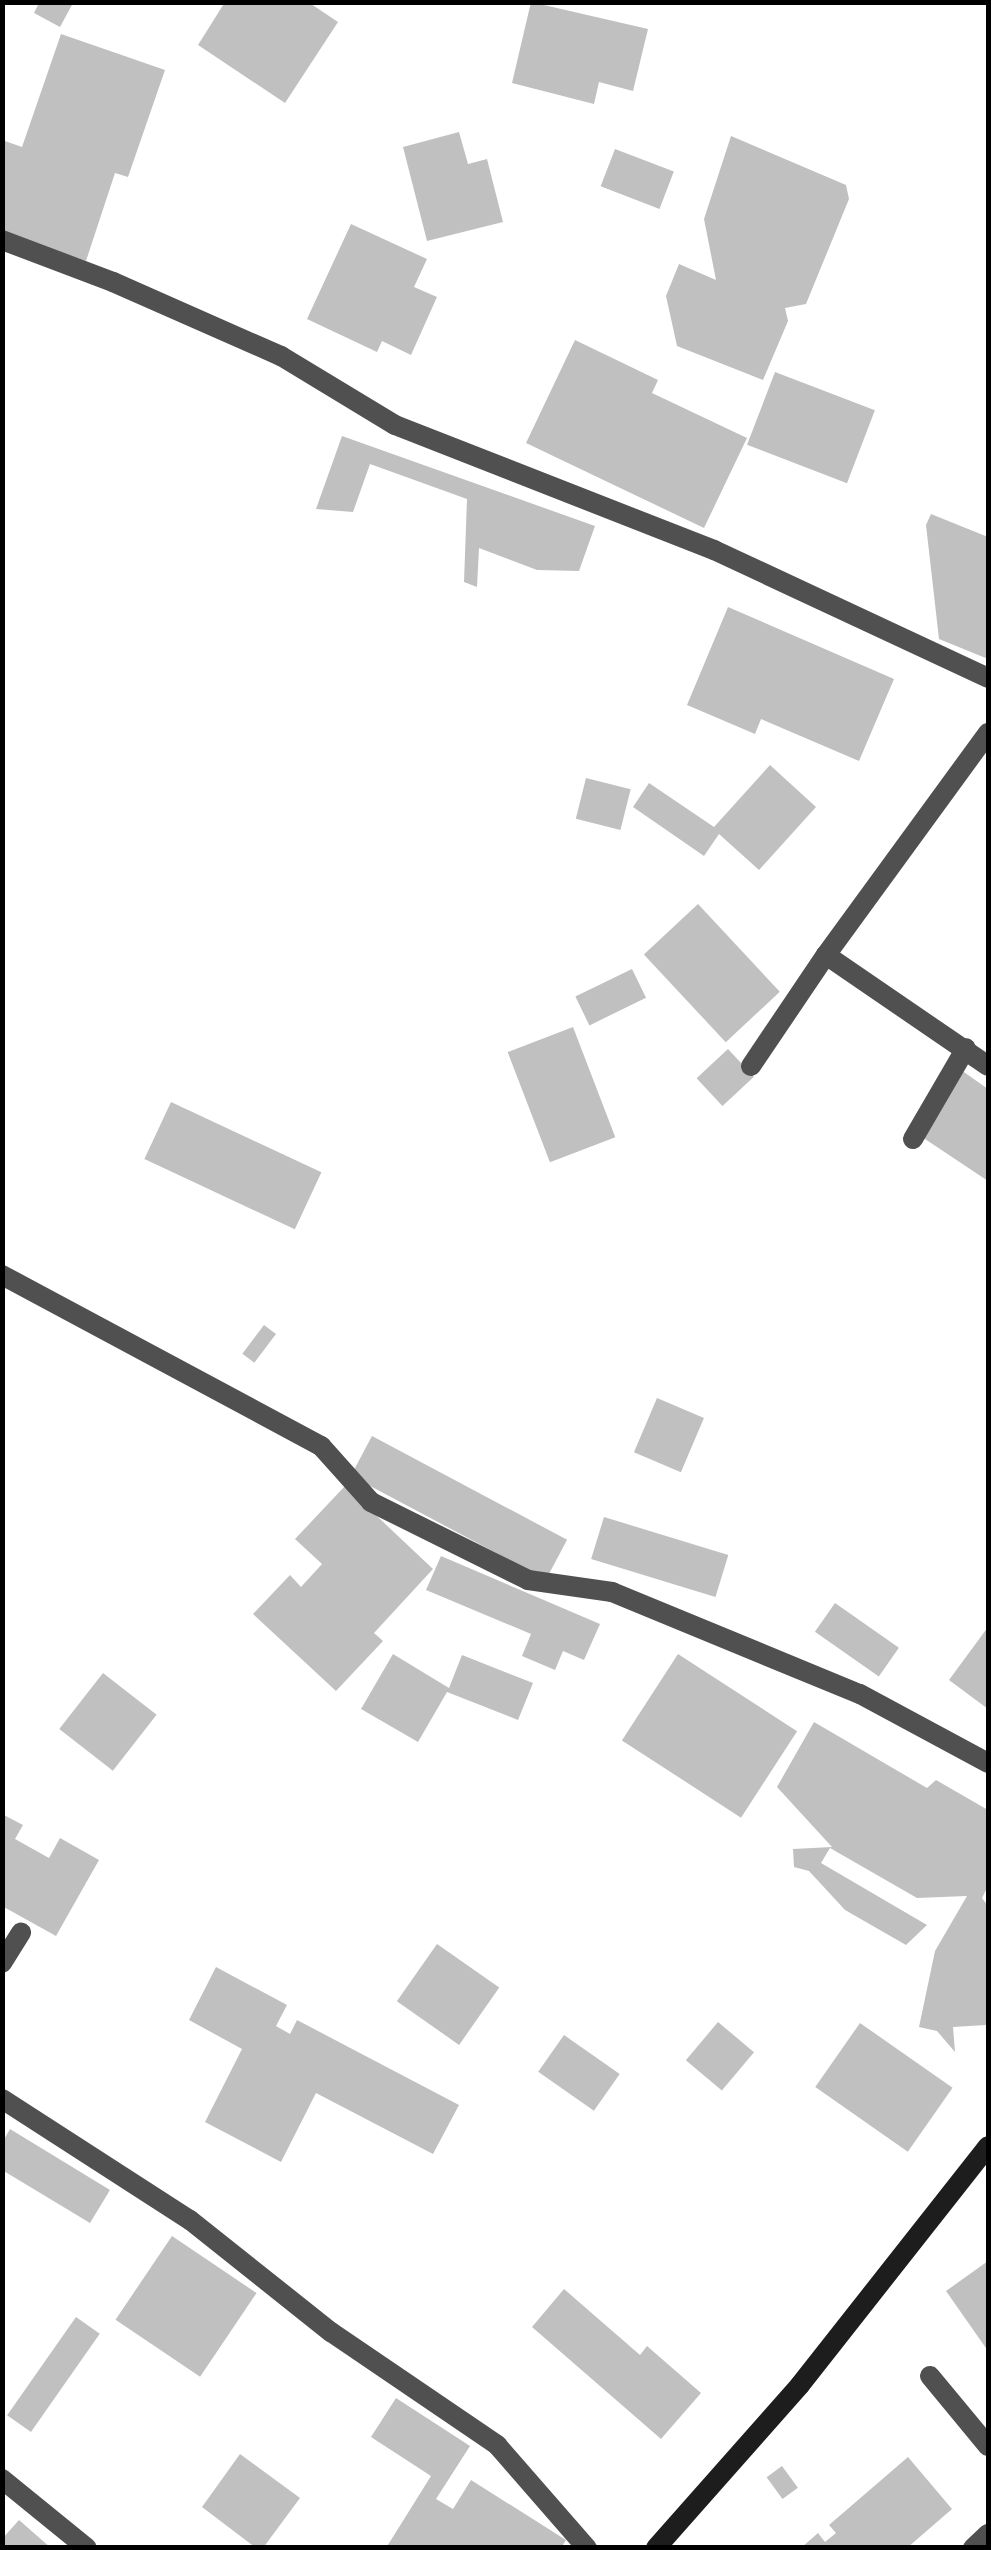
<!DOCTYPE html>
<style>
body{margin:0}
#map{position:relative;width:991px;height:2550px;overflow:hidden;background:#fff;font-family:Manrope,sans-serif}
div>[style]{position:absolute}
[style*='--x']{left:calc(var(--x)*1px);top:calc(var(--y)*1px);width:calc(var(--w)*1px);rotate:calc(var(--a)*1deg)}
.building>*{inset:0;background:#c0c0c0;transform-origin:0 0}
.street>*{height:20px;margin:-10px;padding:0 10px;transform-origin:10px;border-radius:10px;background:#505050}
.secondary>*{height:20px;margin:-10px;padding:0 10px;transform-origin:10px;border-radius:10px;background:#1d1d1d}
span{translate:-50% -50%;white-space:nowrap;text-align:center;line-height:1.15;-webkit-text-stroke:9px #fff;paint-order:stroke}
.frame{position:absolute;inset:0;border:5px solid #000;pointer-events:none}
</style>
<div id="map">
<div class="building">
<i style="clip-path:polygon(225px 2px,308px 2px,338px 22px,285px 103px,198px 45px)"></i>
<i style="clip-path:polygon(531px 2px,648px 29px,633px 91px,599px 82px,594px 104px,512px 83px)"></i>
<i style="clip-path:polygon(39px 3px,73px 3px,60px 27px,34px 13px)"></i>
<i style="clip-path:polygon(61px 34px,165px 70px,128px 177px,115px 173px,86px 261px,2px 232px,2px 140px,22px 147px)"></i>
<i style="clip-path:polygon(459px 132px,468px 164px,487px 159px,503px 222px,427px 241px,403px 147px)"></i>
<i style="clip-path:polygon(731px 136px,846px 185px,849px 199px,806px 304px,785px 308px,788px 321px,763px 380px,677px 346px,666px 296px,679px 264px,716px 280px,704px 219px)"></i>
<i style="left:615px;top:149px;width:63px;height:40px;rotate:21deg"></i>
<i style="clip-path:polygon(351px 224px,427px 259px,414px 287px,437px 297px,411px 355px,382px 341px,377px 352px,307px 319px)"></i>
<i style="clip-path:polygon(575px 340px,658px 380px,652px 393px,747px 438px,704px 528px,526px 443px)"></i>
<i style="left:775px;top:372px;width:107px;height:78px;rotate:21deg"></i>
<i style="clip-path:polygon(342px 436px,595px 526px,579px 571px,537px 570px,479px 548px,477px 587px,464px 582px,467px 499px,370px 464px,353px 512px,316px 509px)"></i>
<i style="clip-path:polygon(931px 514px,988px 537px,988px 659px,939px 639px,926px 525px)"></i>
<i style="clip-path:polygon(728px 607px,894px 679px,859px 761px,761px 719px,755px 734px,687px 705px)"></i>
<i style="clip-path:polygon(770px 765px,816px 807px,759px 870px,719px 834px,704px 856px,633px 807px,649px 783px,714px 827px)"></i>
<i style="left:586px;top:778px;width:46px;height:42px;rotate:14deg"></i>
<i style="left:698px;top:904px;width:120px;height:74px;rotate:47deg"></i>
<i style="left:632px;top:969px;width:32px;height:63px;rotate:64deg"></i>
<i style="left:573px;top:1027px;width:118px;height:70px;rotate:69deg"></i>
<i style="left:728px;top:1049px;width:38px;height:43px;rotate:47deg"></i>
<i style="clip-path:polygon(961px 1070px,988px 1089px,988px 1181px,919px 1135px)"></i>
<i style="left:171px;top:1102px;width:166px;height:63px;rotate:25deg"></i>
<i style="left:264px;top:1325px;width:15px;height:36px;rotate:37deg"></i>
<i style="left:657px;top:1398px;width:51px;height:59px;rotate:23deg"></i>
<i style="left:372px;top:1436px;width:221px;height:45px;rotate:28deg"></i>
<i style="clip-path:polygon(345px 1486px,433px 1569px,374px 1633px,383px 1641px,336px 1691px,253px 1614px,290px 1575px,301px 1587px,322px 1564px,295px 1539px)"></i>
<i style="left:604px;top:1517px;width:130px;height:44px;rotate:17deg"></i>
<i style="clip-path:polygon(441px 1556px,600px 1624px,584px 1660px,563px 1651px,555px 1670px,522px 1656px,531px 1634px,426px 1590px)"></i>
<i style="left:835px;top:1603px;width:78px;height:35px;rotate:35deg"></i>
<i style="clip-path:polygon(988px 1627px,988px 1709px,949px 1680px)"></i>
<i style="clip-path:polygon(393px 1654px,449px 1688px,462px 1655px,533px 1683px,518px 1720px,447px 1692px,418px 1742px,361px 1709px)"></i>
<i style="left:678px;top:1654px;width:142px;height:103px;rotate:33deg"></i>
<i style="left:103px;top:1673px;width:68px;height:71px;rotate:38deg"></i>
<i style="clip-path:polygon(814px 1722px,927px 1788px,936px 1780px,988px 1810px,988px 1886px,982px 1898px,988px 1906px,988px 2017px,986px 2025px,953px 2027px,955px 2052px,937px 2031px,919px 2027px,935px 1951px,967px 1896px,917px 1898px,830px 1848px,821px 1863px,927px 1925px,906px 1945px,845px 1910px,809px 1871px,794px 1867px,793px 1849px,832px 1847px,777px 1787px)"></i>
<i style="clip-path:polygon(2px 1814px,23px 1825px,15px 1839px,49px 1858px,60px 1838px,99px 1860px,56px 1936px,2px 1906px)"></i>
<i style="left:437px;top:1944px;width:76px;height:70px;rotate:35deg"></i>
<i style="clip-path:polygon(216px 1967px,287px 2005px,276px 2026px,290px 2034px,297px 2020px,459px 2105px,433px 2154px,316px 2093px,281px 2162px,205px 2122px,242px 2049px,189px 2020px)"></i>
<i style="left:718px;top:2022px;width:47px;height:50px;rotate:40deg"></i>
<i style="left:860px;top:2023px;width:113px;height:78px;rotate:35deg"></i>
<i style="left:564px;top:2035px;width:68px;height:45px;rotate:35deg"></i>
<i style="clip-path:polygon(10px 2129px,110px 2190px,90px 2223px,2px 2170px,2px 2143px)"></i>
<i style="left:172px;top:2236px;width:102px;height:101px;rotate:34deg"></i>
<i style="clip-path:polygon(988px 2261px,988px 2351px,946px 2291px)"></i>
<i style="clip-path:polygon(564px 2289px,640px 2355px,647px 2346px,701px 2393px,661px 2439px,532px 2327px)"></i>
<i style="left:76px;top:2317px;width:29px;height:120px;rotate:35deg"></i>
<i style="clip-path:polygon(396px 2398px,470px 2446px,436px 2499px,453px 2509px,471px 2480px,566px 2540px,561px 2548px,386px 2548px,431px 2476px,371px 2437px)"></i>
<i style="clip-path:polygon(240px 2454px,300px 2498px,263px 2548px,256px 2548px,202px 2507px)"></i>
<i style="clip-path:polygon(908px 2457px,952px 2509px,907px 2548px,801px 2548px,818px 2533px,825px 2542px,836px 2533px,829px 2525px)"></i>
<i style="left:782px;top:2466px;width:27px;height:19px;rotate:54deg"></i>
<i style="clip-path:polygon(19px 2520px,51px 2548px,2px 2548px,2px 2539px)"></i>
</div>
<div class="street">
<i style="--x:2;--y:240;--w:119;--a:20.7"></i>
<i style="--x:113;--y:282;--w:184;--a:23.8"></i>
<i style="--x:281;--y:356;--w:133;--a:31.2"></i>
<i style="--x:395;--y:425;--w:343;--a:21.4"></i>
<i style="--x:714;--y:550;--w:302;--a:25"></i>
<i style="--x:826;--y:955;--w:196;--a:34.4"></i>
<i style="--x:751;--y:1066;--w:134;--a:-56"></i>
<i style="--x:826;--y:955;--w:275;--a:-53.9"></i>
<i style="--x:913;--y:1139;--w:105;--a:-59.8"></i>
<i style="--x:2;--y:1275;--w:362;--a:28.2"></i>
<i style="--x:321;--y:1446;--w:75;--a:48.2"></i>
<i style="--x:371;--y:1502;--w:175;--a:26.4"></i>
<i style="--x:528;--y:1580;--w:85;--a:8.1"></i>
<i style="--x:612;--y:1592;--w:268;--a:22.4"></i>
<i style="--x:860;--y:1694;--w:145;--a:28.3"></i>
<i style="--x:2;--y:1963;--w:36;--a:-58"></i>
<i style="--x:2;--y:2099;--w:224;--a:32.8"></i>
<i style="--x:190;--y:2220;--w:180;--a:38.5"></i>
<i style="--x:331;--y:2332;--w:201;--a:34.2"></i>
<i style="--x:497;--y:2445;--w:137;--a:48.9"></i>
<i style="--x:930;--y:2376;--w:91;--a:50.4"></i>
<i style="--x:2;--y:2479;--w:109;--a:39.1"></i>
<i style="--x:973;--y:2548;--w:21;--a:-43"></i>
</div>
<div class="secondary">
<i style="--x:656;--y:2548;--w:217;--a:-48.5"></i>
<i style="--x:800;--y:2385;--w:304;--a:-51.8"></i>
</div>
<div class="frame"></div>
</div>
